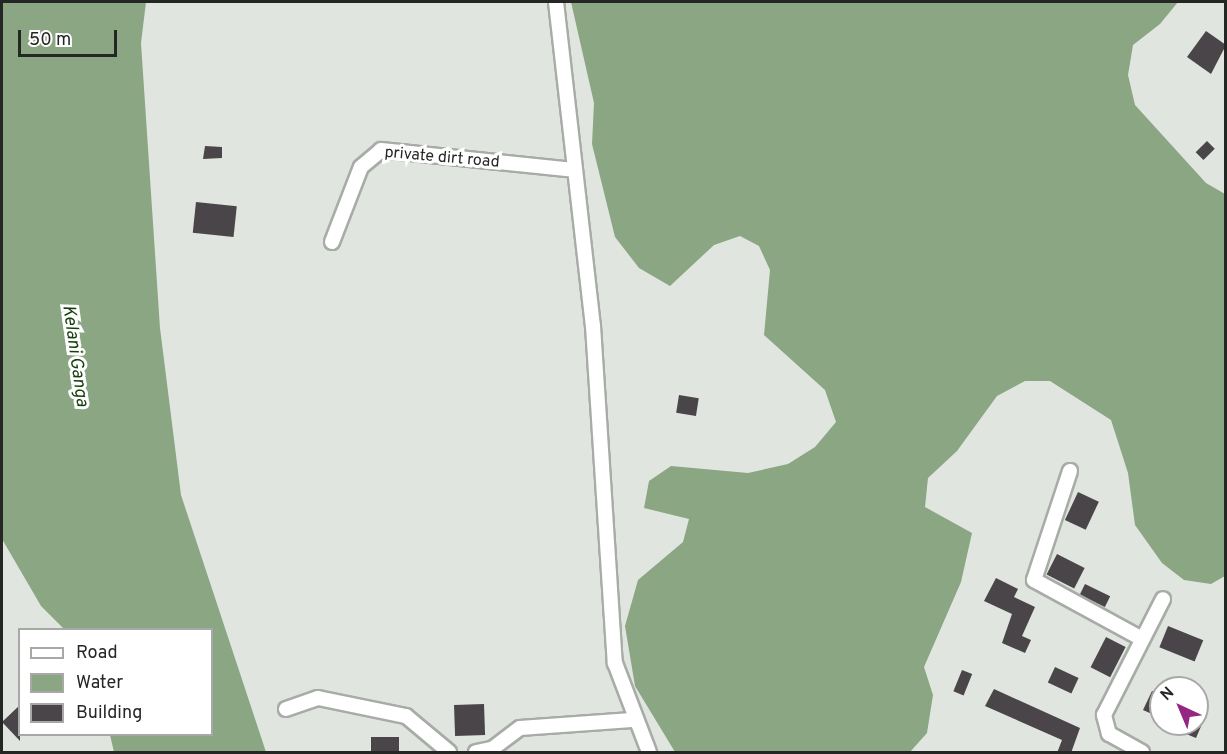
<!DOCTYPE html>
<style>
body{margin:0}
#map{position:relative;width:1227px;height:754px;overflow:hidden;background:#e0e5df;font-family:Overpass,sans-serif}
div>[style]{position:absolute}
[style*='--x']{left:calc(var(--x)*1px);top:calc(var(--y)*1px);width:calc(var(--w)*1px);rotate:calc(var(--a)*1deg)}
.water>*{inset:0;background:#8aa683}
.building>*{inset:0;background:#4a4549;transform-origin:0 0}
.roads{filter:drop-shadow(2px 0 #a7aca6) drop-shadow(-2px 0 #a7aca6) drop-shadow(0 2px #a7aca6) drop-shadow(0 -2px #a7aca6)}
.minor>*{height:14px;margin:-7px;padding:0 7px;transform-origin:7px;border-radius:7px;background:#fff}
span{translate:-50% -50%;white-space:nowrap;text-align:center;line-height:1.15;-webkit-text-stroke:6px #fff;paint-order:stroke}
.street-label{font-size:16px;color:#252724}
.water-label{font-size:18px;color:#163d0a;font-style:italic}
.frame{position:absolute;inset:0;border:3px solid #252724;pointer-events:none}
.legend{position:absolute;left:18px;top:628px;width:195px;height:108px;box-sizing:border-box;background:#fff;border:2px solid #a8a9a7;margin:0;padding:8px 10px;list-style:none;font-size:18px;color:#252724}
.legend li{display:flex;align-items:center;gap:12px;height:30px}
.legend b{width:30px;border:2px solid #a8a9a7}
.north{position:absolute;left:1149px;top:676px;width:60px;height:60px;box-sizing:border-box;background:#fff;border:2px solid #a8a9a7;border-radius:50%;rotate:316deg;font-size:16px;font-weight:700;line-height:24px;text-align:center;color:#252724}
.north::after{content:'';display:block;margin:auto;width:21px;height:27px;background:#962584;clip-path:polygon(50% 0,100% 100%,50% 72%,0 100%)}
.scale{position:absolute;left:18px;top:30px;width:99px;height:27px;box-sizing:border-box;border:3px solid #252724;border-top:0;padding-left:8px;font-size:18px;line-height:21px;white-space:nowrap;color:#252724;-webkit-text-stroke:4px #fff;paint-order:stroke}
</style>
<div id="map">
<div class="water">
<i style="clip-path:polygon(2px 2px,146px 2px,141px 43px,160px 328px,181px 495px,266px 752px,114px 752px,110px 735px,212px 734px,212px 630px,64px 629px,41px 606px,2px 539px)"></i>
<i style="clip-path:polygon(571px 2px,1178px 2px,1160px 24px,1133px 45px,1128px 75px,1135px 105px,1206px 183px,1225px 194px,1225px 576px,1211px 584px,1184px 580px,1162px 563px,1135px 525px,1128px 473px,1111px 420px,1050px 381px,1025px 381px,997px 396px,957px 451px,928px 478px,925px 507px,972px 533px,961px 582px,924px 667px,933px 695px,927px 733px,910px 752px,675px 752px,635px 686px,625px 626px,638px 580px,683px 542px,689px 519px,644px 508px,649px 481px,671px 466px,748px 473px,788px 464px,815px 447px,836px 422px,825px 390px,764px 335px,770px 270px,759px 246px,740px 236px,714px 245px,670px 286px,639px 268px,615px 237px,592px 144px,594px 103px)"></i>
</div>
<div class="building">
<i style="clip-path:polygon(1206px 31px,1226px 45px,1211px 74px,1187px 57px)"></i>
<i style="left:1207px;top:141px;width:11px;height:16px;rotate:45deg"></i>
<i style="clip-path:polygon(205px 146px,222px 147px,222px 158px,203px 159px)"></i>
<i style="left:196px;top:202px;width:41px;height:31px;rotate:6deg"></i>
<i style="left:679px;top:395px;width:20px;height:18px;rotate:9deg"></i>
<i style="left:1078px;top:492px;width:23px;height:31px;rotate:25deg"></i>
<i style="left:1057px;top:554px;width:31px;height:23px;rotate:27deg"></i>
<i style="clip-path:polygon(996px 578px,1018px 589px,1014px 597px,1035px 607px,1022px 636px,1031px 640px,1025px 653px,1002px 643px,1012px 614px,984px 601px)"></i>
<i style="left:1085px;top:584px;width:28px;height:12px;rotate:26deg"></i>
<i style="left:1168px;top:626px;width:38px;height:23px;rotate:22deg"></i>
<i style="left:1106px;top:637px;width:22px;height:34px;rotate:27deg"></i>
<i style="left:1055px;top:667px;width:26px;height:17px;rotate:25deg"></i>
<i style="left:962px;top:670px;width:11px;height:23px;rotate:22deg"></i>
<i style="clip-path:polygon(994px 689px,1080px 728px,1071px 753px,1057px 753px,1062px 740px,985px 706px)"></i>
<i style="clip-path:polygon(1152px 691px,1161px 695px,1161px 718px,1143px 710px)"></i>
<i style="left:484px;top:704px;width:31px;height:30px;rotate:88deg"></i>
<i style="clip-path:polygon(20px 705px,20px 741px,2px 722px)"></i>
<i style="clip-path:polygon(1162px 724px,1202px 724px,1196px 738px)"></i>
<i style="left:399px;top:737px;width:16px;height:28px;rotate:90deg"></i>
</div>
<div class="roads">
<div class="minor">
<i style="--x:556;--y:2;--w:326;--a:83.5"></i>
<i style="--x:593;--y:326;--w:338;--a:86.3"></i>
<i style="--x:615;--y:663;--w:95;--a:69.1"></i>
<i style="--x:332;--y:242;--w:80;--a:-68.9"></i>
<i style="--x:361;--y:167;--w:26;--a:-40"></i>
<i style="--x:381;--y:150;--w:194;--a:5.9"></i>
<i style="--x:1070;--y:471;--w:115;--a:108.3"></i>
<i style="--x:1034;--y:580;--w:123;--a:28.6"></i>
<i style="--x:286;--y:709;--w:34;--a:-19"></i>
<i style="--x:318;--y:698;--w:90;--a:11.6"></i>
<i style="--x:406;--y:716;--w:56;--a:39.9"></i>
<i style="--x:476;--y:752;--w:16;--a:-11"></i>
<i style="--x:492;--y:749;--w:35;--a:-37"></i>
<i style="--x:520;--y:728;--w:112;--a:-4.1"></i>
<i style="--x:1142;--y:752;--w:38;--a:-151"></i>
<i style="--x:1109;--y:734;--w:20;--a:-105"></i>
<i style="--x:1104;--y:715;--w:130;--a:-63"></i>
</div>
</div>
<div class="street-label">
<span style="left:442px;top:158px;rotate:5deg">private dirt road</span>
</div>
<div class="water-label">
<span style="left:74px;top:356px;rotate:82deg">Kelani Ganga</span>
</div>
<div class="frame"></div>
<ul class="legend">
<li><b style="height:8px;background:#fff"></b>Road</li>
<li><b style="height:16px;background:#8aa683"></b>Water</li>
<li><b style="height:16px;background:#4a4549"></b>Building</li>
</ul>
<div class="north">N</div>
<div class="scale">50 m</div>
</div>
